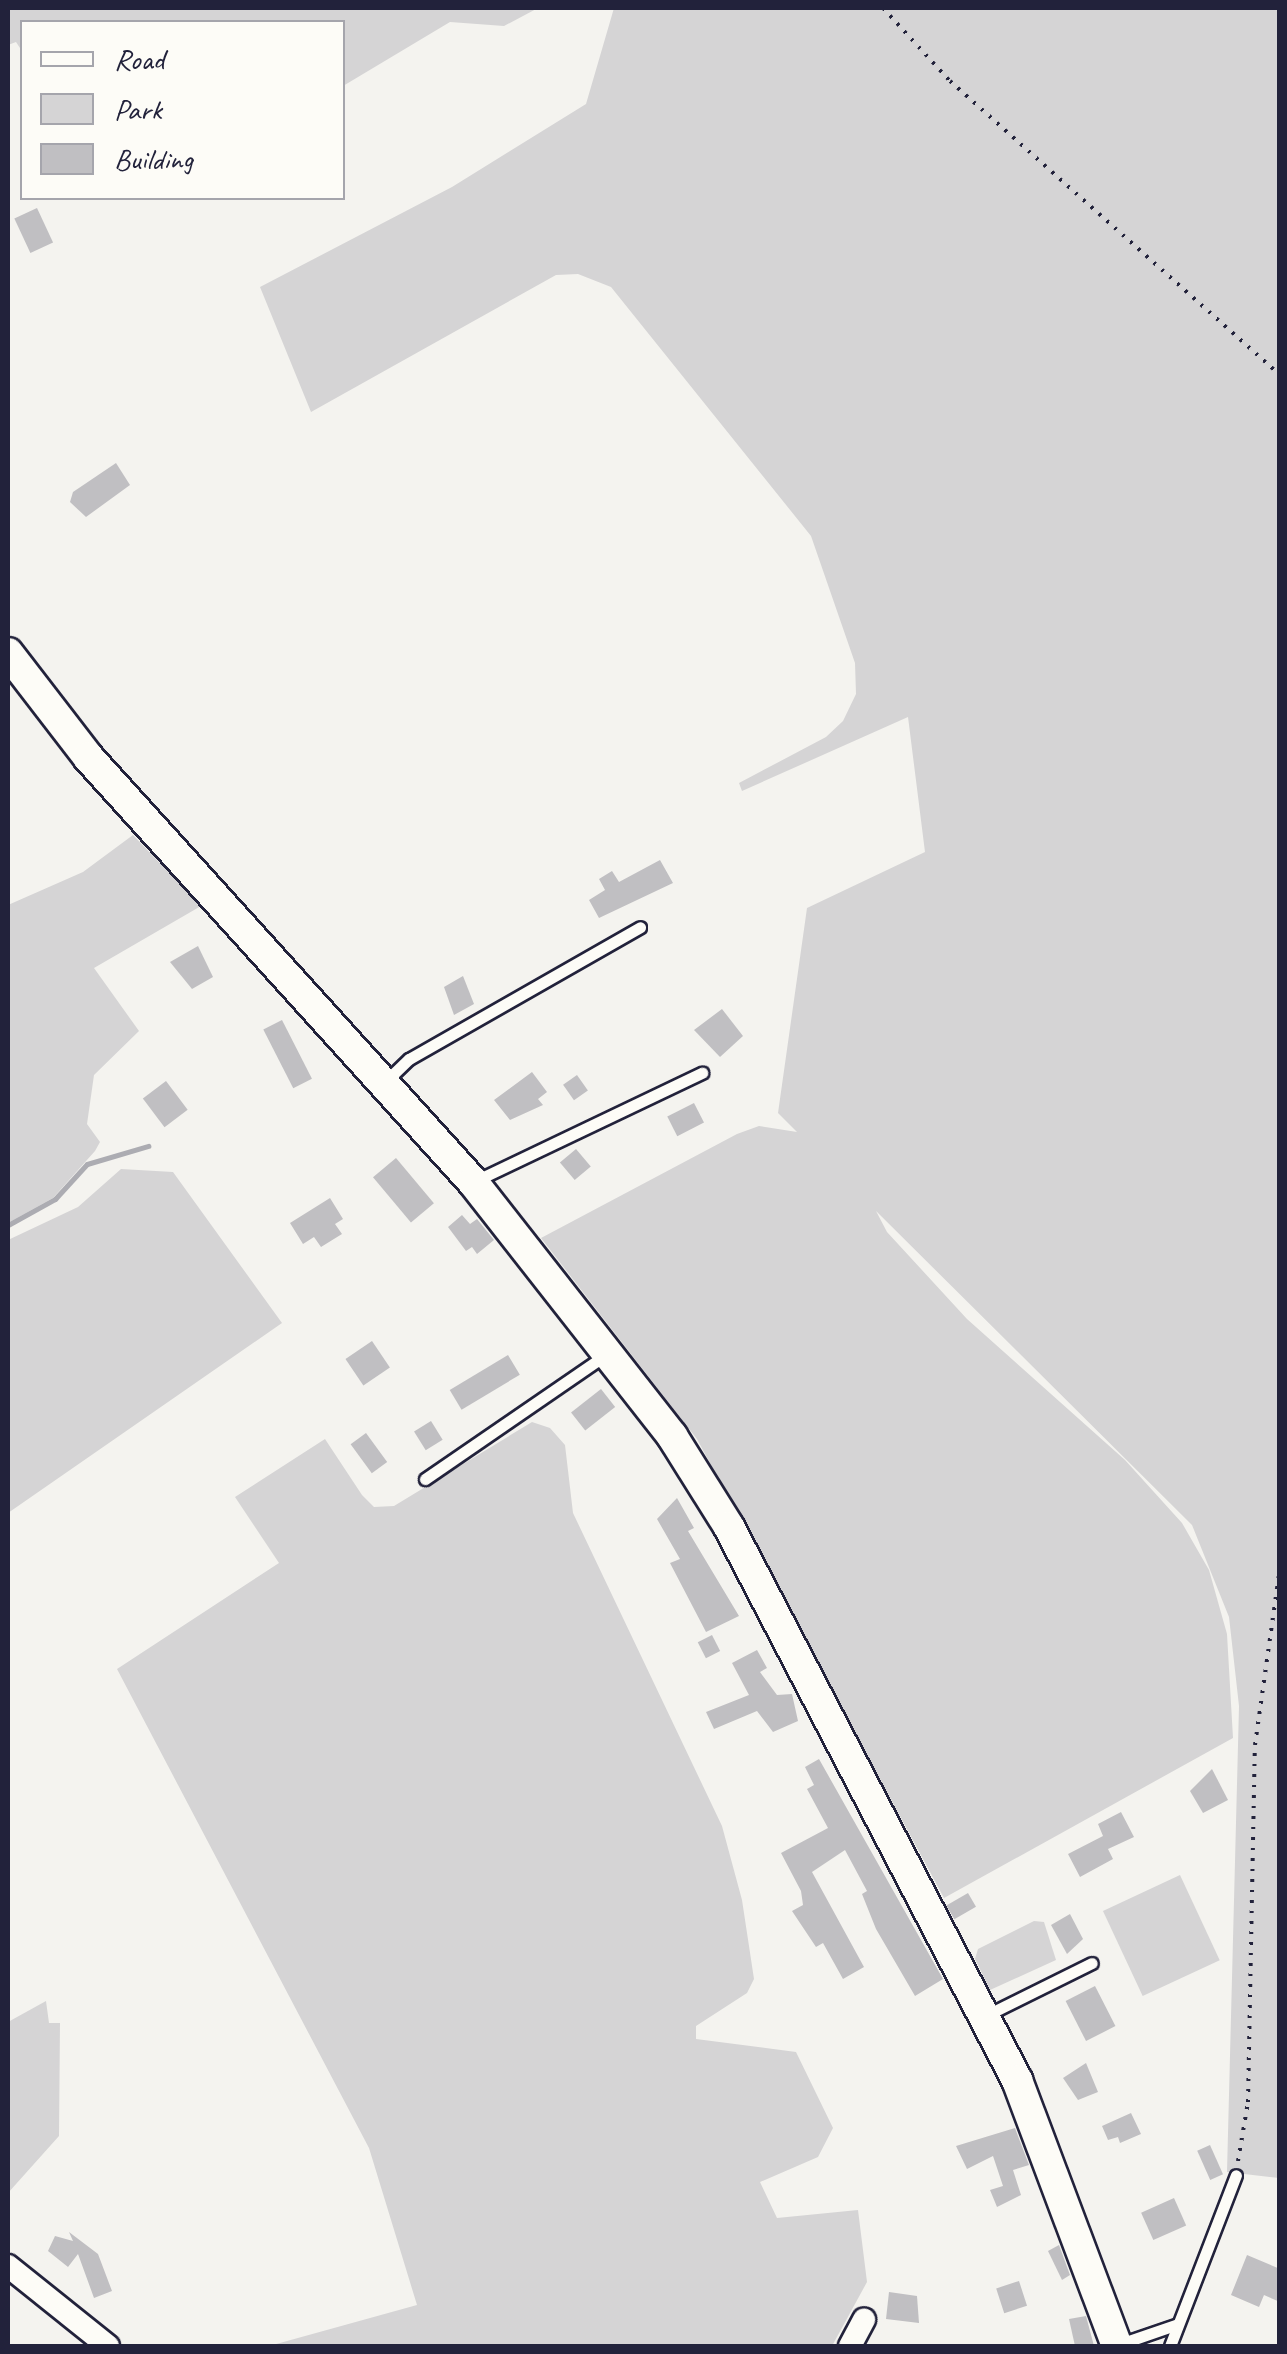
<!DOCTYPE html>
<style>
body{margin:0}
#map{position:relative;width:1287px;height:2354px;overflow:hidden;background:#f4f3ef;font-family:Caveat,sans-serif}
div>[style]{position:absolute}
[style*='--x']{left:calc(var(--x)*1px);top:calc(var(--y)*1px);width:calc(var(--w)*1px);rotate:calc(var(--a)*1deg)}
.green>*{inset:0;background:#d5d4d5;transform-origin:0 0}
.stream>*{height:5px;margin:-2.5px;padding:0 2.5px;transform-origin:2.5px;border-radius:2.5px;background:#acacb2}
.building>*{inset:0;background:#c0bfc2;transform-origin:0 0}
.path>*{height:4px;margin-top:-2px;transform-origin:0;background:repeating-linear-gradient(90deg,#22223b 0 2.5px,transparent 0 10.5px)}
.roads{filter:drop-shadow(2px 0 #22223b) drop-shadow(-2px 0 #22223b) drop-shadow(0 2px #22223b) drop-shadow(0 -2px #22223b)}
.lane>*{height:11px;margin:-5.5px;padding:0 5.5px;transform-origin:5.5px;border-radius:5.5px;background:#fdfcf7}
.street>*{height:22px;margin:-11px;padding:0 11px;transform-origin:11px;border-radius:11px;background:#fdfcf7}
.secondary>*{height:30px;margin:-15px;padding:0 15px;transform-origin:15px;border-radius:15px;background:#fdfcf7}
span{translate:-50% -50%;white-space:nowrap;text-align:center;line-height:1.15;-webkit-text-stroke:10px #fdfcf7;paint-order:stroke}
.frame{position:absolute;inset:0;border:10px solid #22223b;pointer-events:none}
.legend{position:absolute;left:20px;top:20px;width:325px;height:180px;box-sizing:border-box;background:#fdfcf7;border:2px solid #a5a5ac;margin:0;padding:12px 18px;list-style:none;font-size:30px;color:#22223b}
.legend li{display:flex;align-items:center;gap:20px;height:50px}
.legend b{width:50px;border:2px solid #a5a5ac}
</style>
<div id="map">
<div class="green">
<i style="clip-path:polygon(8px 8px,538px 8px,504px 26px,450px 22px,343px 86px,342px 22px,22px 22px,22px 51px,16px 42px,8px 45px)"></i>
<i style="clip-path:polygon(614px 8px,1279px 8px,1279px 2178px,1227px 2172px,1239px 1706px,1229px 1617px,1192px 1525px,876px 1211px,887px 1232px,967px 1319px,1125px 1460px,1182px 1523px,1209px 1570px,1227px 1634px,1233px 1738px,944px 1898px,697px 1439px,541px 1238px,737px 1134px,759px 1126px,797px 1132px,778px 1113px,807px 908px,925px 852px,908px 717px,742px 791px,739px 783px,826px 737px,843px 721px,856px 694px,855px 663px,811px 536px,611px 287px,578px 274px,556px 275px,311px 412px,260px 287px,452px 187px,586px 104px)"></i>
<i style="clip-path:polygon(133px 835px,201px 906px,94px 968px,139px 1031px,94px 1075px,87px 1124px,100px 1142px,95px 1151px,53px 1198px,8px 1223px,8px 905px,83px 872px)"></i>
<i style="clip-path:polygon(121px 1169px,173px 1172px,282px 1323px,8px 1513px,8px 1240px,78px 1207px)"></i>
<i style="clip-path:polygon(532px 1422px,550px 1428px,565px 1445px,573px 1513px,722px 1826px,742px 1900px,754px 1979px,747px 1993px,696px 2026px,696px 2039px,796px 2052px,833px 2128px,818px 2157px,760px 2182px,777px 2218px,858px 2210px,867px 2282px,832px 2346px,269px 2346px,417px 2305px,369px 2148px,117px 1669px,279px 1563px,235px 1497px,325px 1439px,362px 1495px,374px 1507px,394px 1506px)"></i>
<i style="left:1180px;top:1875px;width:94px;height:85px;rotate:65deg"></i>
<i style="clip-path:polygon(1034px 1921px,1044px 1922px,1056px 1960px,990px 1990px,975px 1959px,978px 1949px)"></i>
<i style="clip-path:polygon(46px 2001px,49px 2023px,60px 2023px,59px 2136px,8px 2193px,8px 2022px)"></i>
</div>
<div class="stream">
<i style="--x:8;--y:1225;--w:54;--a:-29"></i>
<i style="--x:55;--y:1199;--w:47;--a:-47.6"></i>
<i style="--x:87;--y:1164;--w:64;--a:-16.4"></i>
</div>
<div class="building">
<i style="left:37px;top:208px;width:38px;height:25px;rotate:65deg"></i>
<i style="clip-path:polygon(116px 463px,130px 485px,86px 517px,70px 502px,73px 492px)"></i>
<i style="clip-path:polygon(660px 860px,673px 883px,599px 918px,589px 900px,605px 890px,599px 879px,612px 871px,619px 882px)"></i>
<i style="clip-path:polygon(198px 946px,213px 977px,192px 989px,170px 962px)"></i>
<i style="clip-path:polygon(463px 976px,474px 1004px,454px 1015px,444px 987px)"></i>
<i style="clip-path:polygon(722px 1009px,743px 1036px,720px 1057px,694px 1030px)"></i>
<i style="left:282px;top:1020px;width:66px;height:21px;rotate:63deg"></i>
<i style="clip-path:polygon(532px 1072px,547px 1092px,538px 1099px,543px 1105px,510px 1120px,494px 1100px)"></i>
<i style="left:577px;top:1075px;width:19px;height:17px;rotate:55deg"></i>
<i style="left:166px;top:1081px;width:36px;height:29px;rotate:53deg"></i>
<i style="left:694px;top:1103px;width:22px;height:30px;rotate:63deg"></i>
<i style="left:576px;top:1149px;width:23px;height:21px;rotate:50deg"></i>
<i style="left:396px;top:1158px;width:59px;height:30px;rotate:50deg"></i>
<i style="clip-path:polygon(330px 1198px,343px 1219px,335px 1224px,342px 1234px,321px 1247px,314px 1237px,303px 1244px,290px 1223px)"></i>
<i style="clip-path:polygon(462px 1215px,470px 1224px,477px 1219px,494px 1240px,477px 1254px,472px 1247px,466px 1251px,448px 1227px)"></i>
<i style="left:372px;top:1341px;width:32px;height:32px;rotate:56deg"></i>
<i style="left:508px;top:1355px;width:23px;height:68px;rotate:59deg"></i>
<i style="left:601px;top:1389px;width:23px;height:38px;rotate:52deg"></i>
<i style="left:431px;top:1421px;width:22px;height:20px;rotate:58deg"></i>
<i style="left:366px;top:1433px;width:36px;height:19px;rotate:54deg"></i>
<i style="clip-path:polygon(677px 1498px,694px 1528px,688px 1531px,739px 1616px,706px 1632px,670px 1563px,680px 1559px,657px 1519px)"></i>
<i style="left:712px;top:1635px;width:18px;height:16px;rotate:63deg"></i>
<i style="clip-path:polygon(757px 1650px,767px 1668px,760px 1672px,777px 1695px,792px 1694px,798px 1721px,773px 1732px,757px 1711px,714px 1729px,706px 1712px,749px 1695px,732px 1663px)"></i>
<i style="clip-path:polygon(819px 1759px,943px 1979px,915px 1996px,876px 1929px,862px 1894px,867px 1891px,845px 1850px,812px 1872px,864px 1967px,843px 1979px,823px 1943px,816px 1947px,792px 1911px,803px 1905px,801px 1891px,781px 1853px,828px 1828px,807px 1789px,814px 1785px,805px 1767px)"></i>
<i style="clip-path:polygon(1212px 1769px,1228px 1800px,1203px 1813px,1190px 1791px)"></i>
<i style="clip-path:polygon(1121px 1812px,1134px 1837px,1108px 1849px,1113px 1859px,1080px 1877px,1068px 1854px,1103px 1836px,1098px 1824px)"></i>
<i style="left:968px;top:1893px;width:16px;height:25px;rotate:60deg"></i>
<i style="clip-path:polygon(1070px 1914px,1083px 1939px,1067px 1954px,1051px 1925px)"></i>
<i style="left:1095px;top:1986px;width:45px;height:33px;rotate:63deg"></i>
<i style="clip-path:polygon(1086px 2063px,1098px 2092px,1078px 2100px,1063px 2078px)"></i>
<i style="clip-path:polygon(1131px 2113px,1141px 2134px,1120px 2143px,1118px 2137px,1108px 2140px,1102px 2126px)"></i>
<i style="clip-path:polygon(1015px 2128px,1029px 2165px,1013px 2170px,1021px 2195px,997px 2207px,990px 2190px,1003px 2186px,993px 2156px,967px 2169px,956px 2146px)"></i>
<i style="left:1210px;top:2145px;width:32px;height:14px;rotate:66deg"></i>
<i style="left:1174px;top:2198px;width:30px;height:36px;rotate:66deg"></i>
<i style="clip-path:polygon(69px 2232px,98px 2254px,112px 2291px,94px 2298px,78px 2254px,68px 2267px,48px 2251px,55px 2236px,73px 2241px)"></i>
<i style="clip-path:polygon(1059px 2245px,1070px 2275px,1062px 2280px,1048px 2251px)"></i>
<i style="clip-path:polygon(1247px 2255px,1280px 2269px,1280px 2302px,1264px 2295px,1259px 2307px,1231px 2295px)"></i>
<i style="left:1019px;top:2281px;width:26px;height:24px;rotate:72deg"></i>
<i style="clip-path:polygon(889px 2292px,917px 2296px,919px 2323px,886px 2319px)"></i>
<i style="clip-path:polygon(1086px 2316px,1094px 2346px,1075px 2346px,1069px 2319px)"></i>
</div>
<div class="path">
<i style="--x:883;--y:8;--w:99;--a:47.5"></i>
<i style="--x:950;--y:81;--w:442;--a:41.7"></i>
<i style="--x:1238;--y:2161;--w:60;--a:-80.4"></i>
<i style="--x:1248;--y:2102;--w:357;--a:-88.9"></i>
<i style="--x:1255;--y:1745;--w:181;--a:-82"></i>
</div>
<div class="roads">
<div class="lane">
<i style="--x:386;--y:1081;--w:32;--a:-44"></i>
<i style="--x:409;--y:1059;--w:266;--a:-29.7"></i>
<i style="--x:473;--y:1182;--w:254;--a:-25.5"></i>
<i style="--x:425;--y:1479;--w:221;--a:-34.5"></i>
<i style="--x:985;--y:2016;--w:119;--a:-26.4"></i>
<i style="--x:1120;--y:2344;--w:61;--a:-19"></i>
<i style="--x:1170;--y:2346;--w:183;--a:-68.9"></i>
</div>
<div class="street">
<i style="--x:8;--y:2266;--w:128;--a:38.7"></i>
<i style="--x:850;--y:2346;--w:30;--a:-62"></i>
</div>
<div class="secondary">
<i style="--x:8;--y:653;--w:131;--a:52.4"></i>
<i style="--x:88;--y:757;--w:573;--a:47.83"></i>
<i style="--x:473;--y:1182;--w:323;--a:51.9"></i>
<i style="--x:672;--y:1436;--w:107;--a:57.9"></i>
<i style="--x:729;--y:1527;--w:624;--a:62.49"></i>
<i style="--x:1017;--y:2080;--w:284;--a:69.4"></i>
</div>
</div>
<div class="frame"></div>
<ul class="legend">
<li><b style="height:12px;background:#fdfcf7"></b>Road</li>
<li><b style="height:28px;background:#d5d4d5"></b>Park</li>
<li><b style="height:28px;background:#c0bfc2"></b>Building</li>
</ul>
</div>
